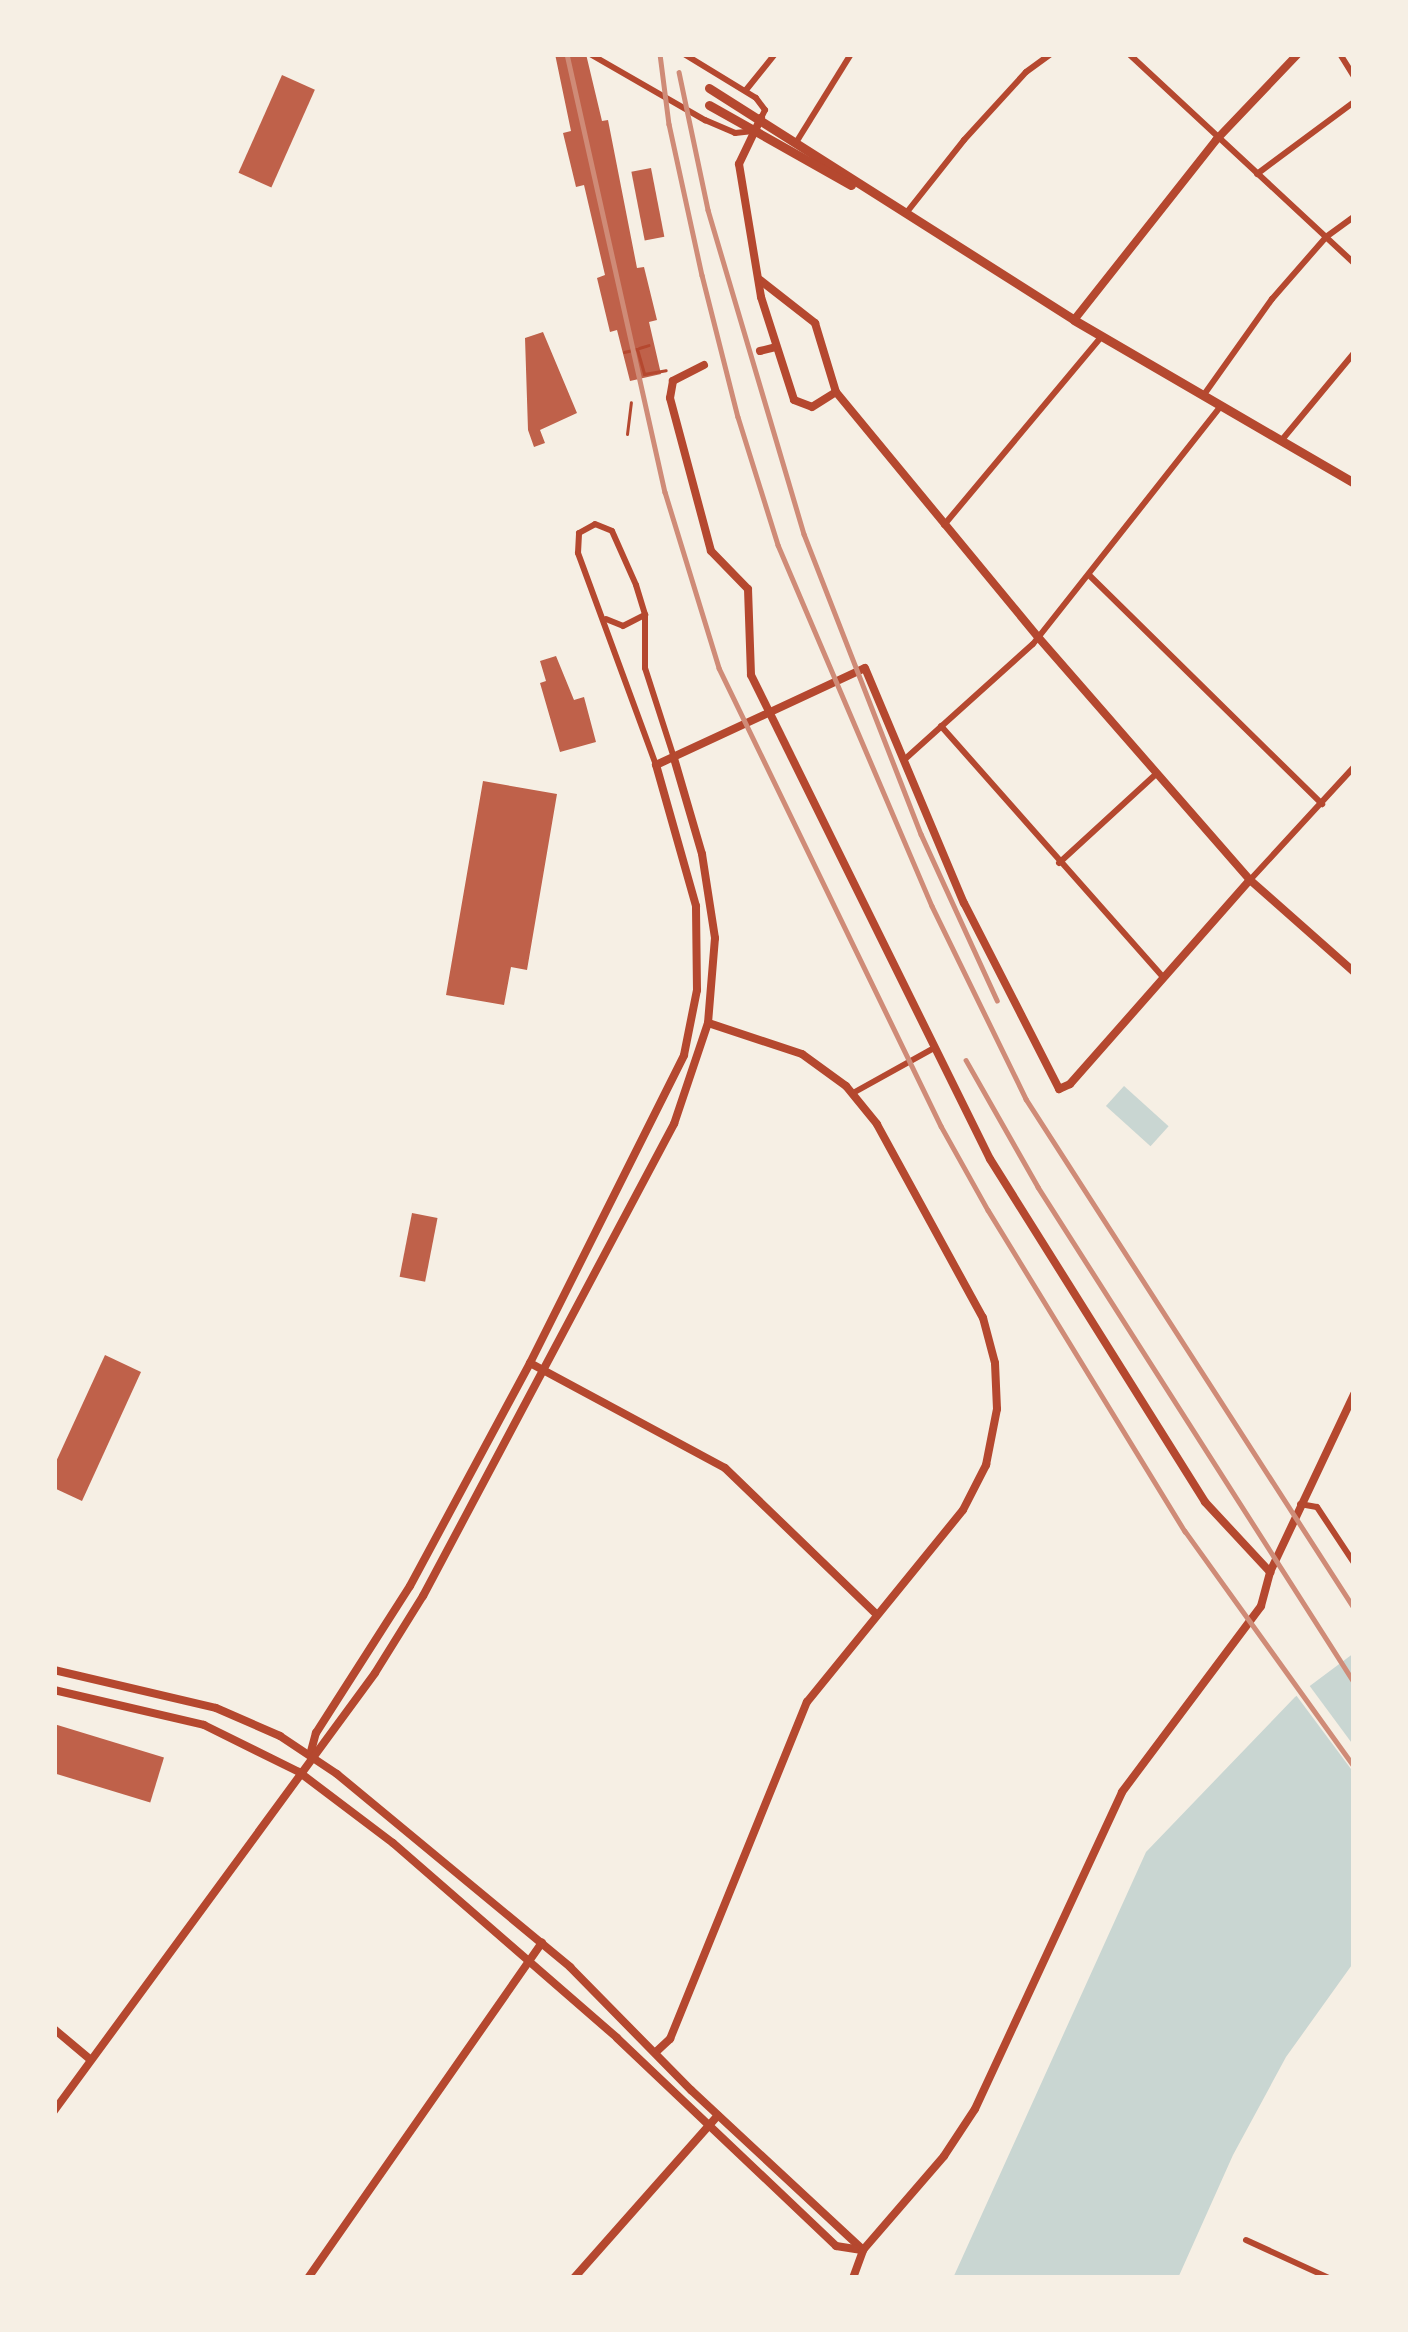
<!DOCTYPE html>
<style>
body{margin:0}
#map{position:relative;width:1408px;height:2332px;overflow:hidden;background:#f6efe4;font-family:Helvetica,sans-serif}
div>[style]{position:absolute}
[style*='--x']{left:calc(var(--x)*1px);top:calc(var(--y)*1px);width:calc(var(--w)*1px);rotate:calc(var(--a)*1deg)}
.water>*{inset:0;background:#c9d6d2;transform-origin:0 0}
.pier>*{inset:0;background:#f6efe4}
.building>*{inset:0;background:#bf614a;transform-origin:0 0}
.path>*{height:3px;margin:-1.5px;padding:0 1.5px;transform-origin:1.5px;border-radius:1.5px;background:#b5482f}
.minor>*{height:6px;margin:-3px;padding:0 3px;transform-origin:3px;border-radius:3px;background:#b5482f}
.tertiary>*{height:8px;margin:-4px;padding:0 4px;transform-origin:4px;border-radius:4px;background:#b5482f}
.secondary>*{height:9px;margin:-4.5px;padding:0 4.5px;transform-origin:4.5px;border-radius:4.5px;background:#b5482f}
.rail>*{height:4.5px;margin:-2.25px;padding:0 2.25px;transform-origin:2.25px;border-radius:2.25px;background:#cf8b77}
span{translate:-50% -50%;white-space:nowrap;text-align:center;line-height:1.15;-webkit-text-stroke:10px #f6efe4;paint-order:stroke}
.frame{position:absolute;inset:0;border:57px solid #f6efe4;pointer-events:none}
</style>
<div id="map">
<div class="water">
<i style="left:1124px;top:1086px;width:60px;height:27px;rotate:42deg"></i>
<i style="clip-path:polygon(1354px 1653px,1354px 1962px,1286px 2057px,1233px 2155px,1178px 2278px,953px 2278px,1146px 1852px,1295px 1697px)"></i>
</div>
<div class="pier">
<i style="clip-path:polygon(1306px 1681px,1354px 1746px,1354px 1773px,1293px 1691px)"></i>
</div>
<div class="building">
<i style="clip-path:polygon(555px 54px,586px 54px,602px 121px,608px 120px,637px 268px,644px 267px,657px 320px,649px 322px,661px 374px,630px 381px,617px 330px,610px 332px,597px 278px,605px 275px,584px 185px,576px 187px,563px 133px,571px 131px)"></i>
<i style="left:282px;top:75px;width:36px;height:107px;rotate:24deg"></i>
<i style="left:651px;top:168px;width:70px;height:20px;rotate:79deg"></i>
<i style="clip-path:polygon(543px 332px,577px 413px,540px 430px,545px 443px,534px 447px,528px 430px,525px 338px)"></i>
<i style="clip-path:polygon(556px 656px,574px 700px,584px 697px,596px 742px,560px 752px,540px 683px,546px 681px,540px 661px)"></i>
<i style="clip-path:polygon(483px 781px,557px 794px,527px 970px,511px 967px,504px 1005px,446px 995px)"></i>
<i style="left:412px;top:1213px;width:26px;height:65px;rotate:11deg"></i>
<i style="clip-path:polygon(105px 1355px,141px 1372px,82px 1501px,54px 1488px,54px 1466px)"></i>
<i style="left:54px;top:1724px;width:115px;height:47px;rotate:17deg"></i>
</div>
<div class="path">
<i style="--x:639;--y:348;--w:10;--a:-17"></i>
<i style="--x:624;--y:352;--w:13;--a:-13"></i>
<i style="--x:637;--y:349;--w:26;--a:74"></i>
<i style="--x:644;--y:374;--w:22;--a:-10"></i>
<i style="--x:627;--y:434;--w:32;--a:-83"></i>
</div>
<div class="minor">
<i style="--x:590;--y:54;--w:133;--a:29.9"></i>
<i style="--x:705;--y:120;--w:33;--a:23"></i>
<i style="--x:735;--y:133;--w:18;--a:-6"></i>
<i style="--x:684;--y:54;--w:84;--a:31.4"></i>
<i style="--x:756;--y:98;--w:15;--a:53"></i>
<i style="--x:765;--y:110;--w:9;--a:117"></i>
<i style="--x:1129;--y:54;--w:307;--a:42.9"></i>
<i style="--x:1340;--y:54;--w:26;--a:58"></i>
<i style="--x:746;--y:90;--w:46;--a:-51.1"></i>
<i style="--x:797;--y:141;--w:102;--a:-58.2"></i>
<i style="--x:1257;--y:174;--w:121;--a:-36.6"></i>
<i style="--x:907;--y:212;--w:92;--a:-51.6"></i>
<i style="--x:964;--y:140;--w:92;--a:-47.6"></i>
<i style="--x:1026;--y:72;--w:31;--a:-36"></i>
<i style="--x:1203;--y:396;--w:119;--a:-54.6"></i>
<i style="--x:1272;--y:299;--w:82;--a:-48.9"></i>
<i style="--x:1326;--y:237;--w:34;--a:-36"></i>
<i style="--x:1281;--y:441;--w:114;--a:-50.3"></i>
<i style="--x:944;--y:525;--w:246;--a:-50.1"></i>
<i style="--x:1089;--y:575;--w:327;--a:44.5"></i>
<i style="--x:606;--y:619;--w:18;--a:22"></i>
<i style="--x:623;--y:626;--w:25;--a:-27"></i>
<i style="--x:941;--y:726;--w:334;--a:48.5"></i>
<i style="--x:904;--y:760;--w:173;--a:-42"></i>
<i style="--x:1033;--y:644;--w:303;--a:-51.7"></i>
<i style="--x:656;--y:765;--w:226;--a:-110.2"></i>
<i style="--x:578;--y:553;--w:20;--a:-87"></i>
<i style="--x:579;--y:533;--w:18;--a:-29"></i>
<i style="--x:595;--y:524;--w:18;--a:22"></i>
<i style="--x:612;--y:531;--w:59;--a:66"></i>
<i style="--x:636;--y:585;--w:31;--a:73"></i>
<i style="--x:645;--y:615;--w:53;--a:90"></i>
<i style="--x:645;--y:668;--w:95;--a:72.1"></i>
<i style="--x:1059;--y:863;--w:132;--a:-42.5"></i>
<i style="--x:1250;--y:880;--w:154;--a:-47.4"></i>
<i style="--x:853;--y:1093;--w:93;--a:-29.1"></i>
<i style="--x:1300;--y:1504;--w:17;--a:10"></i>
<i style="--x:1317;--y:1507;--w:67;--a:56.5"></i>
<i style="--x:1246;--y:2240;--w:91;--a:24.6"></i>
</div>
<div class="tertiary">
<i style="--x:761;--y:118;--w:51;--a:115.6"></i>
<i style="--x:739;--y:164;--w:135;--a:80.6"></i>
<i style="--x:761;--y:297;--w:108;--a:72.2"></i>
<i style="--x:794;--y:400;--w:19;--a:21"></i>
<i style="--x:812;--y:407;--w:28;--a:-32"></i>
<i style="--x:760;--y:280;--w:70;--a:38"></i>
<i style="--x:815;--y:323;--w:72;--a:73.1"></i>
<i style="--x:836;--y:392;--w:318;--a:50.5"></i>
<i style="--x:1038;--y:637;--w:322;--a:48.9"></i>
<i style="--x:1250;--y:880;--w:139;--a:41.5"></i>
<i style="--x:1074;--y:320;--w:229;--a:-51.7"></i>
<i style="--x:1216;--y:140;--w:119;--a:-46.4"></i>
<i style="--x:760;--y:351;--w:16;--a:-14"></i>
<i style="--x:704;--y:365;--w:35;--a:153"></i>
<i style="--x:673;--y:381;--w:17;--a:100"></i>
<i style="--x:670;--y:398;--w:158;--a:75"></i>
<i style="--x:711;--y:551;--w:53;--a:45.8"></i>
<i style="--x:748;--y:589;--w:86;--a:88"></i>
<i style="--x:751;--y:675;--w:540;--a:63.72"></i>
<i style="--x:990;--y:1159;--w:405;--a:57.9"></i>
<i style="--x:1205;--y:1502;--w:96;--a:47.1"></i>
<i style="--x:530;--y:1363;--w:221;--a:28.3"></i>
<i style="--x:725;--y:1468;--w:211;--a:44"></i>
<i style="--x:54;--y:1670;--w:166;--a:13.2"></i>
<i style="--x:216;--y:1708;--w:70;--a:23.6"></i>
<i style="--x:280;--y:1736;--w:69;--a:33.7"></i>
<i style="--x:337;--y:1774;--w:303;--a:39.6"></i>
<i style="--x:570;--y:1967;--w:173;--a:45.5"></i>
<i style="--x:691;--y:2090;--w:235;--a:42.9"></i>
<i style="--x:54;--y:1690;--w:154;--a:13.1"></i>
<i style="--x:204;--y:1725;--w:106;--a:26.3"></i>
<i style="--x:299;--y:1772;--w:118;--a:37.1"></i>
<i style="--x:393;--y:1843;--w:297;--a:41"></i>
<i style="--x:617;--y:2038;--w:302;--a:43.5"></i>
<i style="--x:836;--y:2246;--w:26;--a:9"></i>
<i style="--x:310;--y:1755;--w:23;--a:-75"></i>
<i style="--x:316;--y:1733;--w:174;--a:-57.4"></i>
<i style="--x:410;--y:1586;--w:253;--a:-61.7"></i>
<i style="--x:530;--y:1363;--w:344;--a:-63.4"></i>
<i style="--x:684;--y:1055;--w:66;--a:-78.7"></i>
<i style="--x:697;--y:990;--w:84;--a:-90.7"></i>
<i style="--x:696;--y:906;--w:147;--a:-105.8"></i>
<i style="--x:656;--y:765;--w:230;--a:-24.9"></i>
<i style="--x:865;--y:668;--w:255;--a:67.2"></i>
<i style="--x:964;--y:903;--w:209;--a:62.9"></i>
<i style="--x:1059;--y:1089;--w:12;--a:-24"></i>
<i style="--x:1070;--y:1084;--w:272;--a:-48.6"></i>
<i style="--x:54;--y:2029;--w:48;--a:40"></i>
<i style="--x:657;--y:2051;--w:18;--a:-43"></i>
<i style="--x:670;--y:2039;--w:364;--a:-67.9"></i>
<i style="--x:807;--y:1702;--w:247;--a:-50.9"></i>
<i style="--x:963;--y:1510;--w:51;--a:-62.9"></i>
<i style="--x:986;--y:1465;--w:57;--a:-78.9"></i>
<i style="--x:997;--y:1409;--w:46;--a:-92.5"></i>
<i style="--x:995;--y:1363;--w:47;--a:-104.9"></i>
<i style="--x:983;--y:1318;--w:221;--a:-118.7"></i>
<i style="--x:877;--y:1124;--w:49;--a:-129.2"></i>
<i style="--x:846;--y:1086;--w:54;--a:-144"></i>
<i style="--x:802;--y:1054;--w:99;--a:-161.7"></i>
<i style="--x:54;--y:2111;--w:543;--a:-53.76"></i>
<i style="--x:375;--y:1673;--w:91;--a:-58.1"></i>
<i style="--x:423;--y:1596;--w:535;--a:-62"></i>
<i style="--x:674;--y:1124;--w:107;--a:-71.4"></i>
<i style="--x:708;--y:1023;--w:85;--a:-85.3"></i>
<i style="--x:715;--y:938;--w:85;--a:-98.8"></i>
<i style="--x:702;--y:854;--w:100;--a:-106.3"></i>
<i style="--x:308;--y:2278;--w:409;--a:-55.1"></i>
<i style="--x:574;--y:2278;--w:217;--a:-48.5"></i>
<i style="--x:853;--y:2278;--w:30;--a:-70"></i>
<i style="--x:863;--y:2250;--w:124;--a:-49.2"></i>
<i style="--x:944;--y:2156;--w:56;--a:-56.6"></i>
<i style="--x:975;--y:2109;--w:349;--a:-65.1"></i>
<i style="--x:1122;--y:1792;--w:232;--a:-53.2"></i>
<i style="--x:1261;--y:1606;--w:35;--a:-75"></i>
<i style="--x:1270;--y:1572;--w:197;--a:-64.7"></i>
</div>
<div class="secondary">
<i style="--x:709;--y:88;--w:432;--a:32.4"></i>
<i style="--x:1074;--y:320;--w:324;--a:30.2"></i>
<i style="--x:709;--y:105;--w:163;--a:29.4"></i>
</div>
<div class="rail">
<i style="--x:567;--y:54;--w:449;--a:77.4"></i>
<i style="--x:665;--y:492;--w:184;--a:72.9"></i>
<i style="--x:719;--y:668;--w:509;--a:64.14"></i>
<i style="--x:941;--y:1126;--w:96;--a:60.8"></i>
<i style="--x:988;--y:1210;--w:377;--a:58.5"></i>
<i style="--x:1185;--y:1531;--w:289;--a:54.3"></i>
<i style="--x:660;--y:54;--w:71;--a:82.7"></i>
<i style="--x:669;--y:124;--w:155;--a:77.7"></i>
<i style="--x:702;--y:275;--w:146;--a:75.8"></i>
<i style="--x:738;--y:417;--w:134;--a:72.6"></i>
<i style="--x:778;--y:545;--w:392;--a:66.9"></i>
<i style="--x:932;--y:906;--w:215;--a:64"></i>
<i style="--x:1026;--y:1099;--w:606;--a:57.2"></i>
<i style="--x:679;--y:72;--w:141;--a:78.1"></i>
<i style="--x:708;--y:210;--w:338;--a:73.5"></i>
<i style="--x:804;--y:534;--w:322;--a:68.7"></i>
<i style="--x:921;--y:834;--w:183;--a:65.4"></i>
<i style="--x:966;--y:1060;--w:146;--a:60.4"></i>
<i style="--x:1038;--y:1187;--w:587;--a:57.45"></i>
</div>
<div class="frame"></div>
</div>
